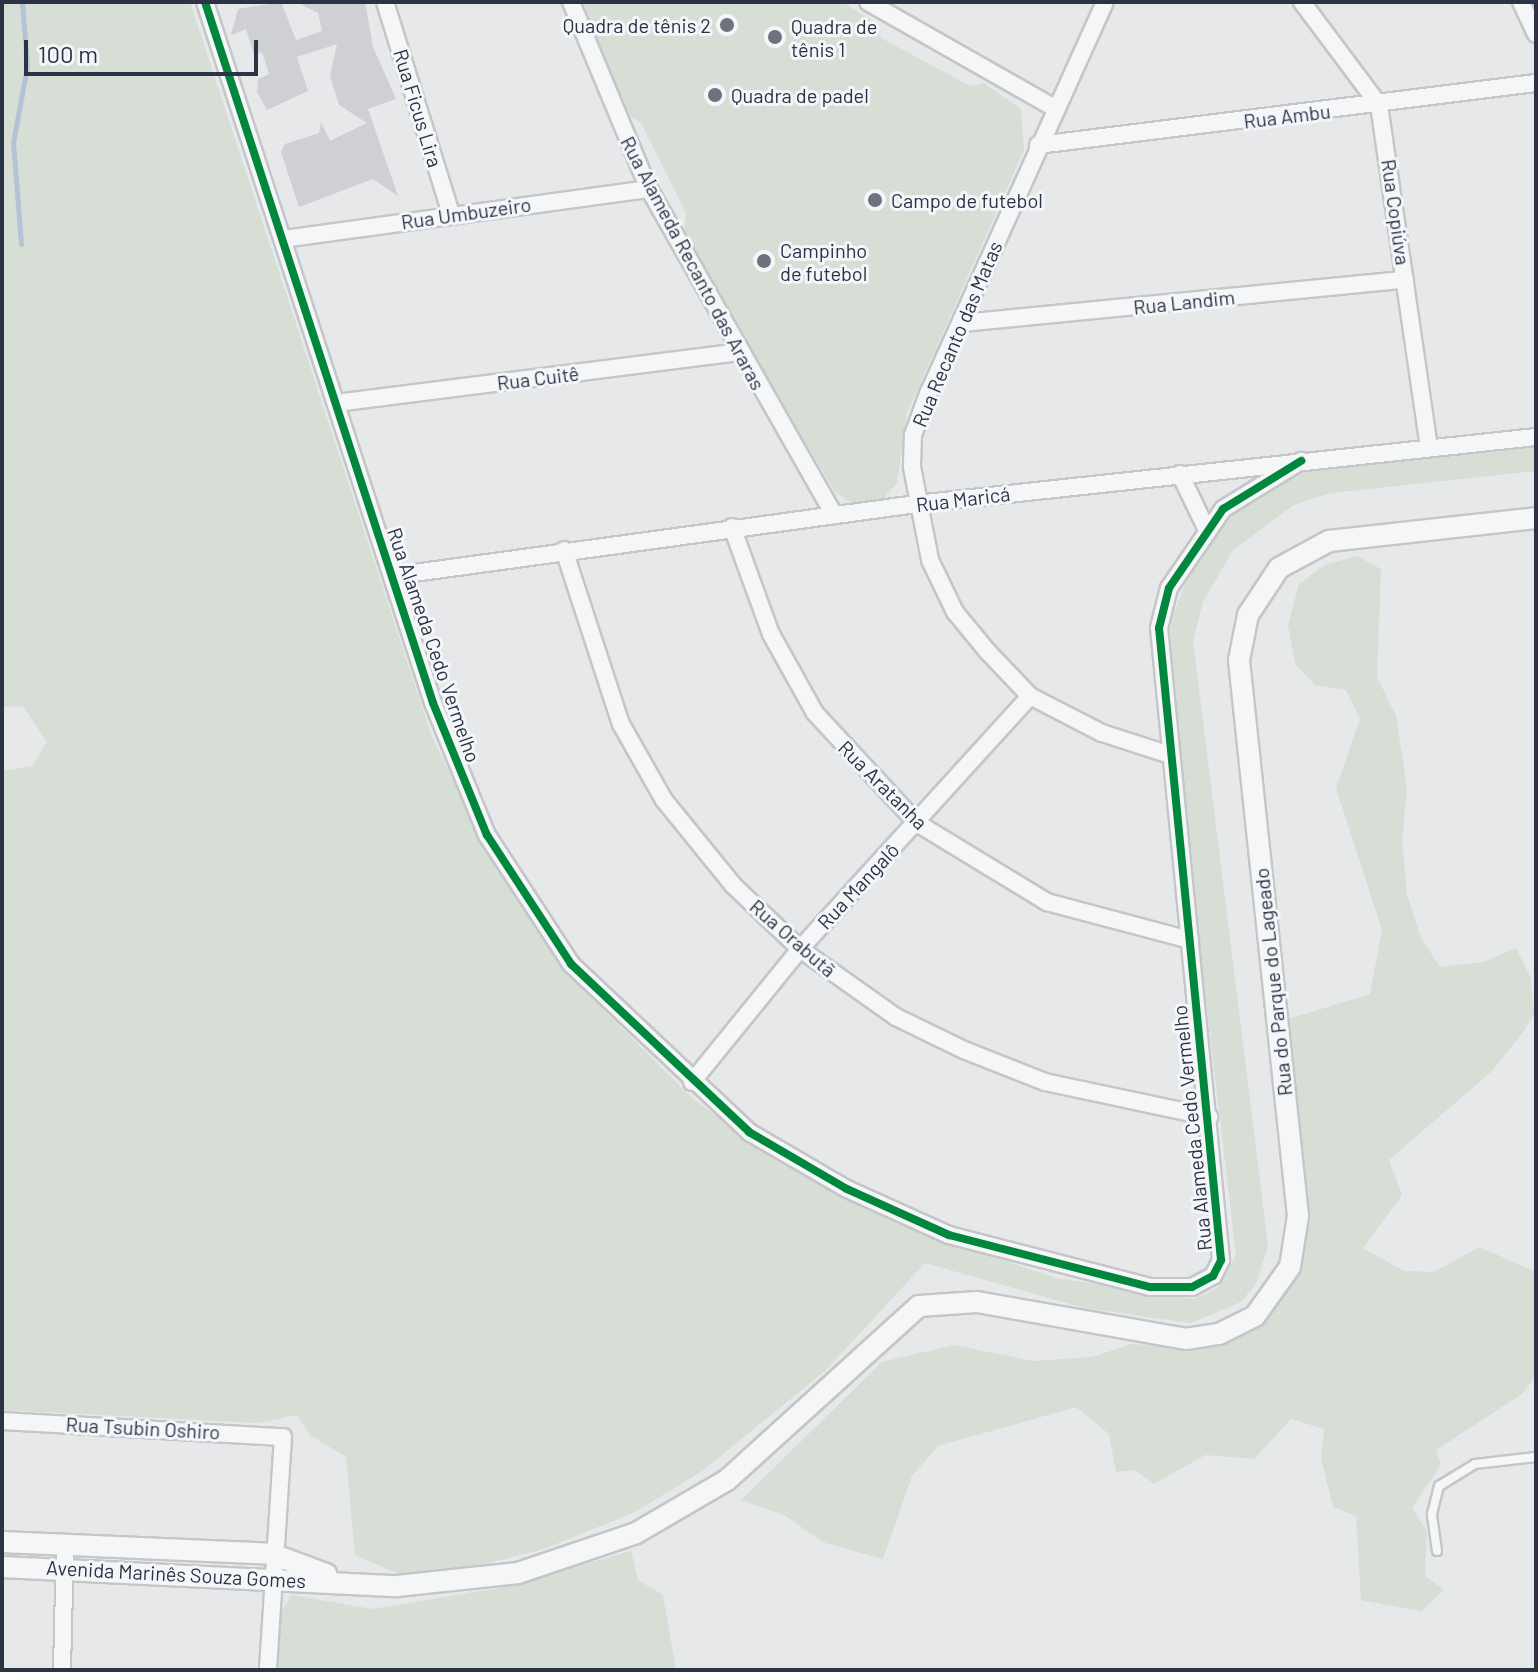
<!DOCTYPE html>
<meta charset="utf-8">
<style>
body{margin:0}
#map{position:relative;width:1538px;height:1672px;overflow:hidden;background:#e6e8ea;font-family:Barlow,sans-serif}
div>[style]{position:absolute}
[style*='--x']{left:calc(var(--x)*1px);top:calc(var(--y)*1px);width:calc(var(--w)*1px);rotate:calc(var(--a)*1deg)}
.green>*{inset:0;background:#d6ded6}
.stream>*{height:5px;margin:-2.5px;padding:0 2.5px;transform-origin:2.5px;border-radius:2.5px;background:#b4c4d5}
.building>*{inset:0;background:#ced0d3}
.roads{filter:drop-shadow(2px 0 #c4c6c8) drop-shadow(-2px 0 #c4c6c8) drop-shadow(0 2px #c4c6c8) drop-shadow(0 -2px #c4c6c8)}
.service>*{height:8px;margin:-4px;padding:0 4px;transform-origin:4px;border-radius:4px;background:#f5f6f7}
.minor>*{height:16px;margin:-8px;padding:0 8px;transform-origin:8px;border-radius:8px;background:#f5f6f7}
.tertiary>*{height:20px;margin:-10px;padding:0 10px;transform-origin:10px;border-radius:10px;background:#f5f6f7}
.cycleway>*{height:8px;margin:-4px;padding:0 4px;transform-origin:4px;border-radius:4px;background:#00873e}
.dots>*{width:22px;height:22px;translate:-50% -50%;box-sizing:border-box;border:4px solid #f4f6f9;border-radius:50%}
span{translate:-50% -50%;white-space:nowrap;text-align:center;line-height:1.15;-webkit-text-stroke:6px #f4f6f9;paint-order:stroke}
.poi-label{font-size:20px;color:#2b3445}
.right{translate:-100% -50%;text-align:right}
.left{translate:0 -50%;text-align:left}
.street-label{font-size:20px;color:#2b3445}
.frame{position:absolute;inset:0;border:4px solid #2b3445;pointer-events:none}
.scale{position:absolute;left:24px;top:40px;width:234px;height:36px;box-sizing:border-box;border:4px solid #2b3445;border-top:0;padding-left:10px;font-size:24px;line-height:28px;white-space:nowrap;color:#2b3445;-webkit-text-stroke:6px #f4f6f9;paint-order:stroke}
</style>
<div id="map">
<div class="green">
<i style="clip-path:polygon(2px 2px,190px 2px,431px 734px,490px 857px,581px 987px,692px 1098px,786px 1166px,897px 1224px,1056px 1278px,1194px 1299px,1220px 1286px,1236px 1255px,1169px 687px,1171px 621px,1193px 564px,1243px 503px,1312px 467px,1536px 443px,1536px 471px,1331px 493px,1294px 505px,1233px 550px,1203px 602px,1193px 641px,1268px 1245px,1257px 1282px,1241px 1302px,1191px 1323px,1084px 1308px,925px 1263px,826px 1370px,701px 1472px,633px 1513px,544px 1549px,469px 1568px,399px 1574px,355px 1555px,346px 1457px,310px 1435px,297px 1415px,258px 1423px,2px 1410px,2px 771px,32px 766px,47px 742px,23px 706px,2px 707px)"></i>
<i style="clip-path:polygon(581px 2px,842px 2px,876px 23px,881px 38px,970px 86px,984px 83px,1021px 109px,1024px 150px,907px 413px,897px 483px,879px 503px,855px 505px,835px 492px,684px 234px,686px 213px,641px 123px,624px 112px)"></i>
<i style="clip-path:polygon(1357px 556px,1381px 569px,1377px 677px,1396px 716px,1407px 788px,1402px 841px,1407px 894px,1421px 938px,1440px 967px,1484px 962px,1516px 948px,1531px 979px,1534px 1015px,1523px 1032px,1492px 1071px,1389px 1160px,1402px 1195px,1363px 1248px,1404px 1271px,1434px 1272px,1479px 1247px,1536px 1272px,1536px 1375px,1522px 1394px,1436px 1450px,1441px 1465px,1412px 1508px,1427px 1532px,1425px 1576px,1444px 1590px,1421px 1611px,1361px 1600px,1356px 1516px,1333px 1507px,1321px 1458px,1324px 1429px,1291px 1419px,1254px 1459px,1205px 1455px,1154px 1484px,1135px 1470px,1116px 1472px,1109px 1434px,1076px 1407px,938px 1446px,912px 1476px,883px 1559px,822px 1542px,786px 1516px,741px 1500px,882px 1362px,954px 1345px,1033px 1361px,1092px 1357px,1132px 1344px,1185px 1347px,1228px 1336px,1290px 1279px,1282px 1021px,1370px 994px,1382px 930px,1336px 788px,1360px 719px,1346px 690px,1315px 685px,1295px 664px,1288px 625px,1299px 584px,1326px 564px)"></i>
<i style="clip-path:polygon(631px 1551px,638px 1580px,663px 1595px,676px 1670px,274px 1670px,278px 1615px,292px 1595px,372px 1609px,499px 1588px)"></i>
</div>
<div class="stream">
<i style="--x:21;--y:244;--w:101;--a:-94.5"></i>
<i style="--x:13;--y:143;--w:78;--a:-79.7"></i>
<i style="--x:27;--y:66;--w:64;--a:-94.5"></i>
</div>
<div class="building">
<i style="clip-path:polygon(281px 2px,296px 40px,322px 31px,318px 13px,296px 2px,365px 2px,373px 47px,396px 99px,368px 109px,398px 196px,373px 179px,299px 207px,281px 152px,285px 144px,319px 133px,321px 122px,330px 141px,367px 123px,339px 105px,330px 76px,337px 44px,297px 57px,308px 91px,267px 110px,257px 92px,258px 79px,269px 74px,262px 52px,254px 55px,246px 29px,231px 35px,238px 9px)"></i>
</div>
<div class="roads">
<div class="service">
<i style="--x:1437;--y:1551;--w:37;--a:-98"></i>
<i style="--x:1432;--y:1514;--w:29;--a:-76"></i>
<i style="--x:1439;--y:1486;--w:42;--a:-31.4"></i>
<i style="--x:1475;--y:1464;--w:61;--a:-6.5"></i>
</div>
<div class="minor">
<i style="--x:205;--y:2;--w:737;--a:71.98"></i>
<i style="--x:433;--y:703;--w:143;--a:67.8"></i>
<i style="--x:487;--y:835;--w:154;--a:56.9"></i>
<i style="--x:571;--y:964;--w:245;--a:43.3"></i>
<i style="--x:749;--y:1132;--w:113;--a:30.2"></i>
<i style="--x:847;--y:1189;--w:112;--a:24.3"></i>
<i style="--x:949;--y:1235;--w:208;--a:14.5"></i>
<i style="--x:1150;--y:1287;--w:42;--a:0"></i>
<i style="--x:1192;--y:1287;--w:24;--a:-28"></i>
<i style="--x:1213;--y:1276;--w:18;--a:-63"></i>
<i style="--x:1221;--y:1260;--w:635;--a:-95.6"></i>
<i style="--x:1159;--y:628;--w:41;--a:-76"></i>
<i style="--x:1169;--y:588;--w:96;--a:-55.6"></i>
<i style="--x:1223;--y:509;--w:92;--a:-31.6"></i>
<i style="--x:385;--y:2;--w:222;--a:72.7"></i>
<i style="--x:571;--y:2;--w:203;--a:67.4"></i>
<i style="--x:649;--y:189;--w:375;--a:60.4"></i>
<i style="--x:868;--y:2;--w:216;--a:29.6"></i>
<i style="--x:1105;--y:2;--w:427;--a:114.3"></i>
<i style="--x:929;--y:391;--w:47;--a:110"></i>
<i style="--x:913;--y:435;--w:32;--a:92"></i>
<i style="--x:912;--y:467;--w:95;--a:79"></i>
<i style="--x:930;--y:560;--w:58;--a:64.3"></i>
<i style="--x:955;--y:612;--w:52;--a:50.5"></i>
<i style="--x:988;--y:652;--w:61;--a:46.3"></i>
<i style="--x:1030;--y:696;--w:81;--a:27.2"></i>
<i style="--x:1102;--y:733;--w:68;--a:17.9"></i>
<i style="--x:1302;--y:2;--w:129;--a:53.2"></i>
<i style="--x:1379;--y:105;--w:345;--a:81.7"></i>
<i style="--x:1521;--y:2;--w:35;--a:65"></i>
<i style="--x:1038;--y:145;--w:502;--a:-7.1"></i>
<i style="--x:283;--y:239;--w:369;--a:-7.8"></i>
<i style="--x:963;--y:323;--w:444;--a:-5.6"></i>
<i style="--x:336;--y:403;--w:406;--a:-7.2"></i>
<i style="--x:1180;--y:474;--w:62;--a:64.3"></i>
<i style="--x:732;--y:527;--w:114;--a:70"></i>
<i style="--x:771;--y:634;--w:90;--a:60.9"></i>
<i style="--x:815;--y:713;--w:150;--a:47.2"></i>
<i style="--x:917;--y:823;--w:152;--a:31.3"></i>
<i style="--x:1047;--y:902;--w:148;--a:14.9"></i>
<i style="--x:564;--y:550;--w:183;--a:71.9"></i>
<i style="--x:621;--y:724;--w:87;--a:60.5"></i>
<i style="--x:664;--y:800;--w:109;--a:50.9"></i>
<i style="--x:733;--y:885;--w:93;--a:43.7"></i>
<i style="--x:800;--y:949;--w:118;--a:35.3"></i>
<i style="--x:896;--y:1017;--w:76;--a:25.9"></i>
<i style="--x:964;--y:1050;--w:87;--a:21.6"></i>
<i style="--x:1045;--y:1082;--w:168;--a:12"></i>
<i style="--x:392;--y:576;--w:529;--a:-7.82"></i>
<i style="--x:916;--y:504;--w:624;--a:-6.17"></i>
<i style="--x:692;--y:1082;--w:171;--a:-50.9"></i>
<i style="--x:800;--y:949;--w:342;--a:-47.7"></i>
<i style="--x:2;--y:1421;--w:281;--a:3.3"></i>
<i style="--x:283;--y:1437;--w:233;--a:93.7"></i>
<i style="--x:62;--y:1670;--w:126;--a:-88.6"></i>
</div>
<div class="tertiary">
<i style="--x:2;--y:1542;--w:270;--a:2.5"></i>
<i style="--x:272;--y:1554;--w:58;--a:20.3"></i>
<i style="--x:2;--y:1567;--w:395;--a:2.8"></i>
<i style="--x:397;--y:1586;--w:122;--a:-6.1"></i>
<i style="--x:518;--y:1573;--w:125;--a:-18.7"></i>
<i style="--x:636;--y:1533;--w:105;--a:-30.2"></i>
<i style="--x:727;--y:1480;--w:259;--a:-42.2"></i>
<i style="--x:919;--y:1306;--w:58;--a:-3.9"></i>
<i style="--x:977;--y:1302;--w:212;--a:10"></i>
<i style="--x:1186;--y:1339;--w:33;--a:-9"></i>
<i style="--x:1219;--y:1334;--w:40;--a:-26.6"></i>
<i style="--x:1255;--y:1316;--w:60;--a:-54.5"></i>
<i style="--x:1290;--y:1267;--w:52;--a:-81.1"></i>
<i style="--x:1298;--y:1216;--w:559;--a:-96.06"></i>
<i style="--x:1239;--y:660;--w:46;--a:-78.7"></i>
<i style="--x:1248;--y:615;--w:56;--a:-56.6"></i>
<i style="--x:1279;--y:568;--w:57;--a:-28.4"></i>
<i style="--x:1329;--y:541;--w:208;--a:-6.3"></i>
</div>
</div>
<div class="cycleway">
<i style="--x:205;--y:2;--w:737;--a:71.98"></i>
<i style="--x:433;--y:703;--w:143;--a:67.8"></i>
<i style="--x:487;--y:835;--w:154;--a:56.9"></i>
<i style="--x:571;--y:964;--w:245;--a:43.3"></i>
<i style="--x:749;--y:1132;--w:113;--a:30.2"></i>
<i style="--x:847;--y:1189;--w:112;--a:24.3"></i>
<i style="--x:949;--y:1235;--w:208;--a:14.5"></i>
<i style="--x:1150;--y:1287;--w:42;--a:0"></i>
<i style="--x:1192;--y:1287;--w:24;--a:-28"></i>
<i style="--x:1213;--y:1276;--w:18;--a:-63"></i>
<i style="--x:1221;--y:1260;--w:635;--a:-95.6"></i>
<i style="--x:1159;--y:628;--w:41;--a:-76"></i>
<i style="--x:1169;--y:588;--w:96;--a:-55.6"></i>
<i style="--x:1223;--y:509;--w:92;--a:-31.6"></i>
</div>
<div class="dots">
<i style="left:727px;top:25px;background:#6c737f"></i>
<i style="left:775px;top:37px;background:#6c737f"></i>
<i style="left:715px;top:95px;background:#6c737f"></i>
<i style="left:875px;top:200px;background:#6c737f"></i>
<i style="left:764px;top:261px;background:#6c737f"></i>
</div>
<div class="poi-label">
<span class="right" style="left:711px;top:25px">Quadra de tênis 2</span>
<span class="left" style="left:791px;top:38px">Quadra de<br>tênis 1</span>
<span class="left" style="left:731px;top:95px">Quadra de padel</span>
<span class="left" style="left:891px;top:200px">Campo de futebol</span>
<span class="left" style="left:780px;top:262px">Campinho<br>de futebol</span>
</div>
<div class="street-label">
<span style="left:418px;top:108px;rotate:73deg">Rua Ficus Lira</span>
<span style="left:1287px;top:116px;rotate:-7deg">Rua Ambu</span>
<span style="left:1396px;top:212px;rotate:82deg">Rua Copiúva</span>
<span style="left:466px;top:213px;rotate:-8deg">Rua Umbuzeiro</span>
<span style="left:693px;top:263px;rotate:62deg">Rua Alameda Recanto das Araras</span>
<span style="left:1184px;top:302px;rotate:-6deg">Rua Landim</span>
<span style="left:957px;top:334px;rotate:-67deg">Rua Recanto das Matas</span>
<span style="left:538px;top:378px;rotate:-7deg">Rua Cuitê</span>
<span style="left:963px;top:499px;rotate:-7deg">Rua Maricá</span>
<span style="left:434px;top:645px;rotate:71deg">Rua Alameda Cedo Vermelho</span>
<span style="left:883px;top:785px;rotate:45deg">Rua Aratanha</span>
<span style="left:858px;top:886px;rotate:-47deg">Rua Mangalô</span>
<span style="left:793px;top:938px;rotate:41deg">Rua Orabutã</span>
<span style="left:1273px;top:982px;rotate:-96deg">Rua do Parque do Lageado</span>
<span style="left:1192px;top:1128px;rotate:-96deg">Rua Alameda Cedo Vermelho</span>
<span style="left:143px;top:1428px;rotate:3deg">Rua Tsubin Oshiro</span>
<span style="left:176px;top:1574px;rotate:3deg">Avenida Marinês Souza Gomes</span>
</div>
<div class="frame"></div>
<div class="scale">100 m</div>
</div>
